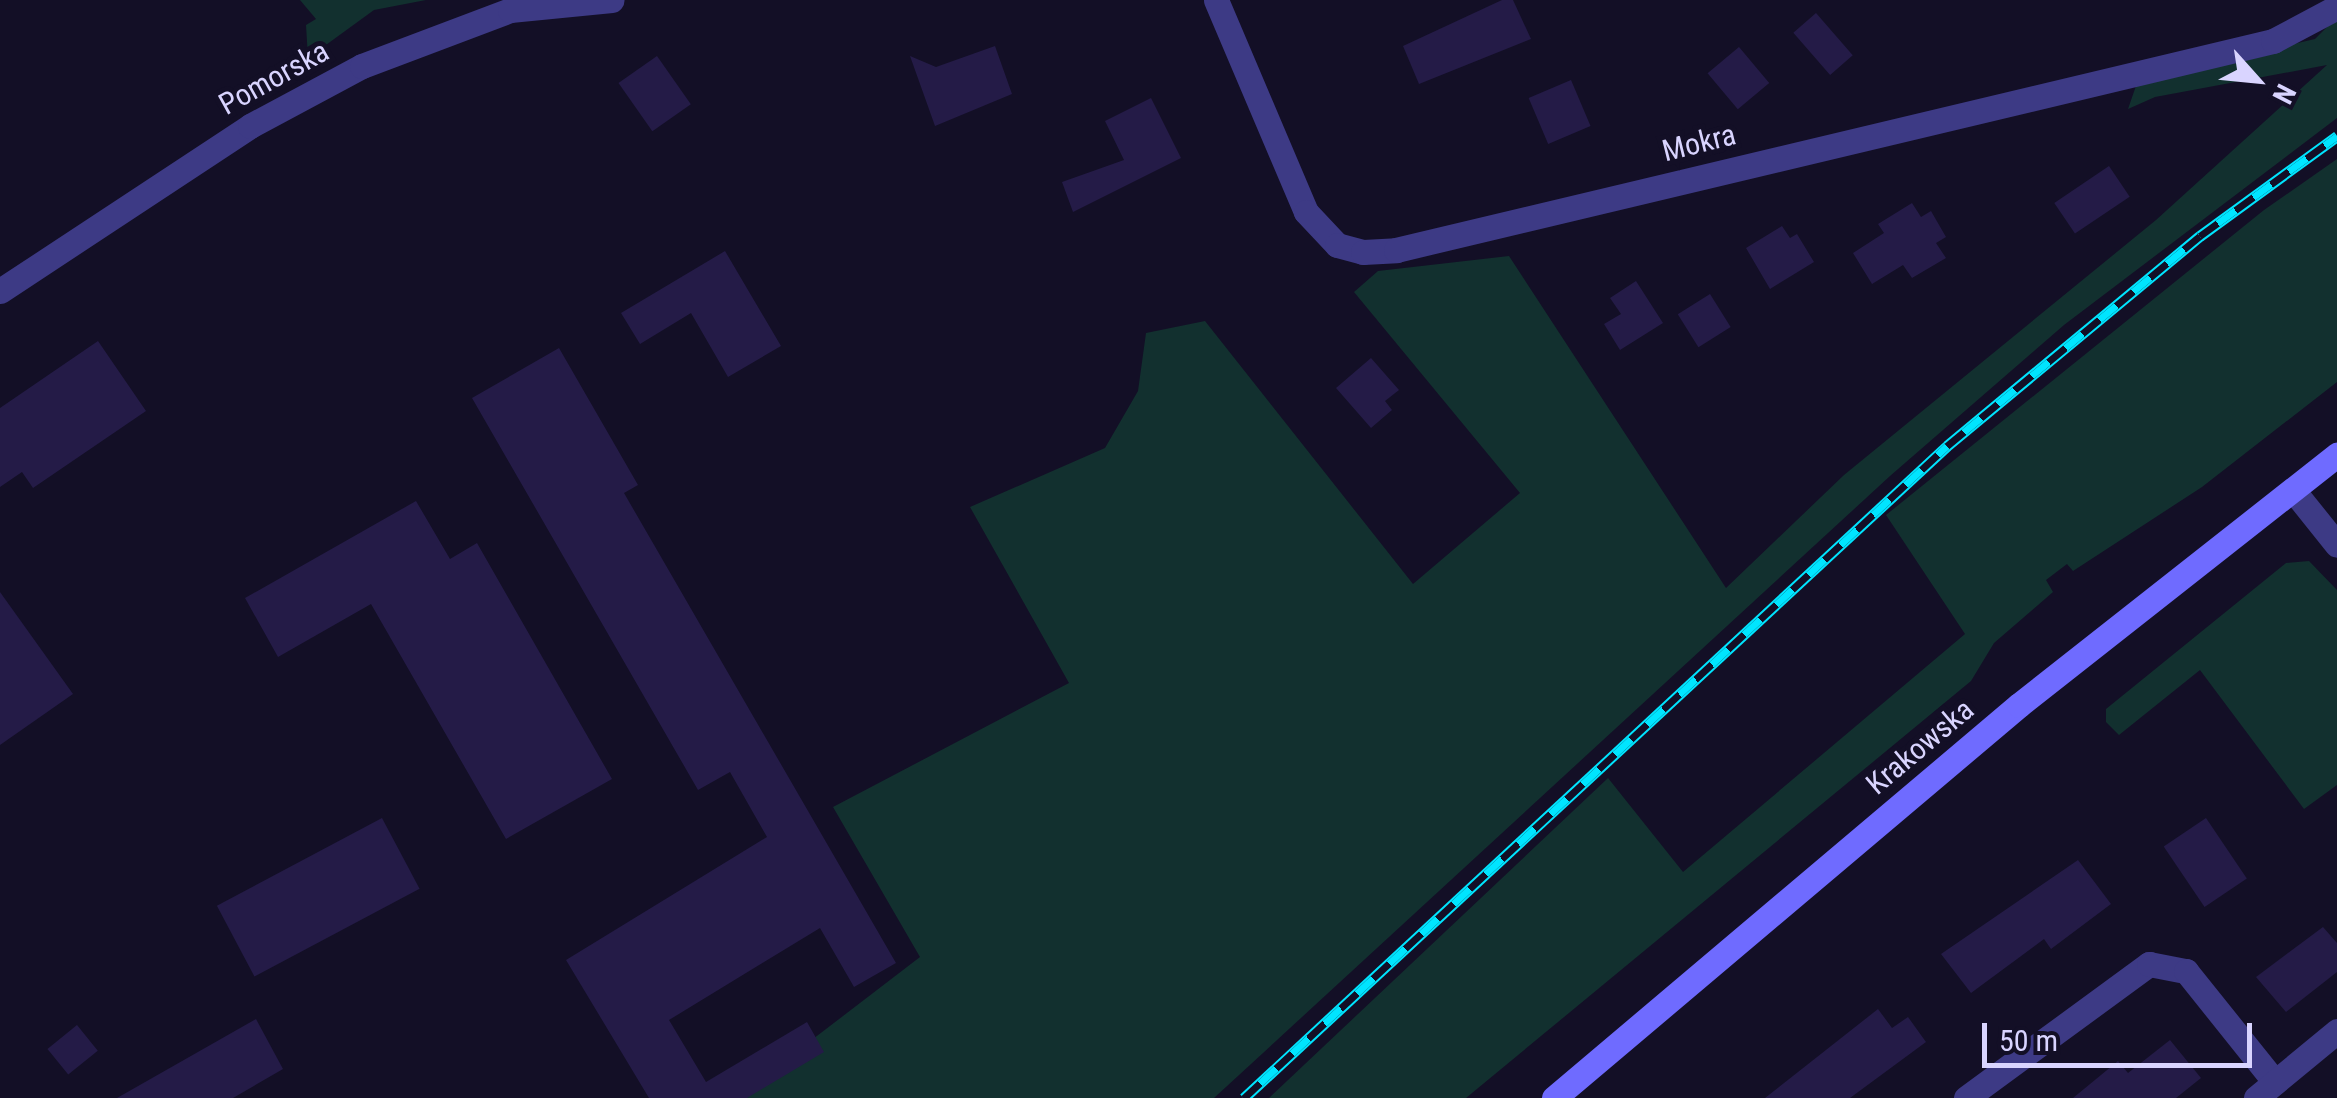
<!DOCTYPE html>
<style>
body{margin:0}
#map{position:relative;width:2337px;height:1098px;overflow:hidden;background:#130f26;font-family:"Roboto Condensed",sans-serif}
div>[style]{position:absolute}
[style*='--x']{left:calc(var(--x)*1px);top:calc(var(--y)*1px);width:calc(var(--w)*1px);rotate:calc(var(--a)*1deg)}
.green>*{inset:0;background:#12302f}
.building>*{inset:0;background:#241b47;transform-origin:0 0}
.street>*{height:25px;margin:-12.5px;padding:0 12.5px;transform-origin:12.5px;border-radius:12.5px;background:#3d3a85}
.secondary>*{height:25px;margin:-12.5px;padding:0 12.5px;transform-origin:12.5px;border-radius:12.5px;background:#6f6bff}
.rail>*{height:11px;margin-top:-5.5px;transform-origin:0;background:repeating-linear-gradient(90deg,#130f26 0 22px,#00e5ff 0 44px);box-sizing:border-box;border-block:2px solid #00e5ff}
span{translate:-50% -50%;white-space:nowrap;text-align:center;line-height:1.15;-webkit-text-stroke:10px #130f26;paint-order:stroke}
.street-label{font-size:30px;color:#d9d4ff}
.north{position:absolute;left:2207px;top:30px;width:100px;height:100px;-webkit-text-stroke:8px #130f26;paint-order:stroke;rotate:117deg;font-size:28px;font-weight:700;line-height:40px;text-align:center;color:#d9d4ff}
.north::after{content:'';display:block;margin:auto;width:35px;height:45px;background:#d9d4ff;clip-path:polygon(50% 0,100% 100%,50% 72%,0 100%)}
.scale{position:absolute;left:1982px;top:1023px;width:270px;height:45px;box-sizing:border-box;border:5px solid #d9d4ff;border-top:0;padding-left:12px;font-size:30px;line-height:35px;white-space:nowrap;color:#d9d4ff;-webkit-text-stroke:8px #130f26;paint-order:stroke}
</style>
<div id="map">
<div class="green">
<i style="clip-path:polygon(300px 0,426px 0,374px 10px,308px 58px,306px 25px,316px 19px)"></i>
<i style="clip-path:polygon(2337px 17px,2337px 118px,2064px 325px,1890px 476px,1214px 1098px,736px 1098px,920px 957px,833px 807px,1069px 683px,970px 507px,1105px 448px,1138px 391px,1146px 333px,1205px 321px,1413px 584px,1520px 493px,1354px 292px,1378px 271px,1509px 256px,1726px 588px,1844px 475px,2156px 220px,2327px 65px,2155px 97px,2128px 109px,2138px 80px,2315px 39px)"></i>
<i style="clip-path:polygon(2337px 159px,2337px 382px,2202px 487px,2073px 571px,2067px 564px,2046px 580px,2053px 592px,1994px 643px,1971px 681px,1466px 1098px,1269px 1098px,1608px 778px,1683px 872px,1965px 634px,1886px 515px,2264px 210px)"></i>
<i style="clip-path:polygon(2309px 561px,2337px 590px,2337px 785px,2304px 809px,2200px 670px,2119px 735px,2106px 722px,2106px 709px,2286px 563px)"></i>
</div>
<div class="building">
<i style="clip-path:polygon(1502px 0,1513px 0,1531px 39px,1419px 84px,1403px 46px)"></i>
<i style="left:1816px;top:13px;width:56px;height:30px;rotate:49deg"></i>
<i style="clip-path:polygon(995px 46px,1012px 94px,935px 126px,910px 56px,936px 67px)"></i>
<i style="left:1739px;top:47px;width:47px;height:41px;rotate:50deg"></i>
<i style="left:657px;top:56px;width:59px;height:47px;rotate:55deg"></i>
<i style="left:1571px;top:80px;width:50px;height:46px;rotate:67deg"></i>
<i style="clip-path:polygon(1151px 98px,1181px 158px,1073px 212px,1062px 182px,1124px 160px,1105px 121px)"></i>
<i style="left:2109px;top:166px;width:37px;height:66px;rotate:56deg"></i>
<i style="clip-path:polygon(1912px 203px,1921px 217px,1931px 211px,1946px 237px,1936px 243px,1946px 258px,1912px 278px,1903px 265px,1872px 284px,1853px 253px,1884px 233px,1878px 224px)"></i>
<i style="clip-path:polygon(1782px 226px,1790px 238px,1797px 234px,1814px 262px,1770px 289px,1746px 248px)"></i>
<i style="clip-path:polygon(725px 251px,781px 346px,728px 377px,691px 313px,640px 344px,621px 313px)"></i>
<i style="clip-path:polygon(1636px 281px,1663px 323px,1620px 350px,1604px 324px,1621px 314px,1610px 298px)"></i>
<i style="left:1710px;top:294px;width:39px;height:38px;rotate:58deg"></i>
<i style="clip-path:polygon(98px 341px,146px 411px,33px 488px,22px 472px,0 487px,0 408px)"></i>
<i style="clip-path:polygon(559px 348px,638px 485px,624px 493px,896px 963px,854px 987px,820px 928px,669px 1020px,706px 1082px,807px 1022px,824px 1052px,747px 1098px,649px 1098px,566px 960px,767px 837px,730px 772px,698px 790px,472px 398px)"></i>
<i style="clip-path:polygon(1371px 358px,1399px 390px,1385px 401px,1392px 410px,1371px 428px,1336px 388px)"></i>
<i style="clip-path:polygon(416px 501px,450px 559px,477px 543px,612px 779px,506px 839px,371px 604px,278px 657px,245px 598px)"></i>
<i style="clip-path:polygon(0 592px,73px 694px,0 745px)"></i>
<i style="left:382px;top:818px;width:80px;height:187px;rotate:62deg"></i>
<i style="left:2206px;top:818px;width:73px;height:51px;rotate:56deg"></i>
<i style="clip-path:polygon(2078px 860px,2111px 904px,2051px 949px,2044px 939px,1971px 993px,1941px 954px)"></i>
<i style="clip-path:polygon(2323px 927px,2337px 943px,2337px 972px,2286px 1012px,2256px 977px)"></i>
<i style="clip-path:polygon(1878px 1009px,1892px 1028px,1908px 1017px,1926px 1042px,1850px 1098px,1765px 1098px)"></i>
<i style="clip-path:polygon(256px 1019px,283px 1069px,233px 1098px,117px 1098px)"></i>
<i style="left:77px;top:1025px;width:33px;height:38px;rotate:51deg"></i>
<i style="clip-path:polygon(2170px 1040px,2201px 1078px,2176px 1098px,2073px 1098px,2118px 1061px,2128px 1073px)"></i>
</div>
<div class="street">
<i style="--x:1216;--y:0;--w:230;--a:67"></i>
<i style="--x:1306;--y:212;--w:45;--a:46.8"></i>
<i style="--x:1337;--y:245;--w:27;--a:15"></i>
<i style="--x:1363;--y:252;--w:33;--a:-3"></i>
<i style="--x:1396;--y:250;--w:902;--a:-13.4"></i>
<i style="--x:2273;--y:41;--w:72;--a:-28"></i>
<i style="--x:0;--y:291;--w:300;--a:-33.4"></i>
<i style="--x:250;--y:126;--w:127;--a:-28.2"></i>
<i style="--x:362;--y:66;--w:158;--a:-20.7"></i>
<i style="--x:510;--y:10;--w:102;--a:-5.6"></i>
<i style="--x:2293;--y:490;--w:70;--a:51.3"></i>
<i style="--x:1966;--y:1098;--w:227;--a:-36.2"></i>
<i style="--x:2149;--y:964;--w:38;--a:11"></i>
<i style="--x:2186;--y:971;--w:142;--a:51.3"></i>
<i style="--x:2256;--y:1098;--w:105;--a:-39.6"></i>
</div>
<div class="secondary">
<i style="--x:1554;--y:1098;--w:609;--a:-40.2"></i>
<i style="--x:2019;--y:705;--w:405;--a:-38.2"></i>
</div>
<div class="rail">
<i style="--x:1244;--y:1098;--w:959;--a:-42.84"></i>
<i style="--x:1947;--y:446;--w:329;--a:-39.7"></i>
<i style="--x:2200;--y:236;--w:170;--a:-36.1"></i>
</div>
<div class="street-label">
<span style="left:274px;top:78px;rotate:-29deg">Pomorska</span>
<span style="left:1699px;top:143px;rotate:-14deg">Mokra</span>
<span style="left:1920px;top:747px;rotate:-40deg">Krakowska</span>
</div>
<div class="north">N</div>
<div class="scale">50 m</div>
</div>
